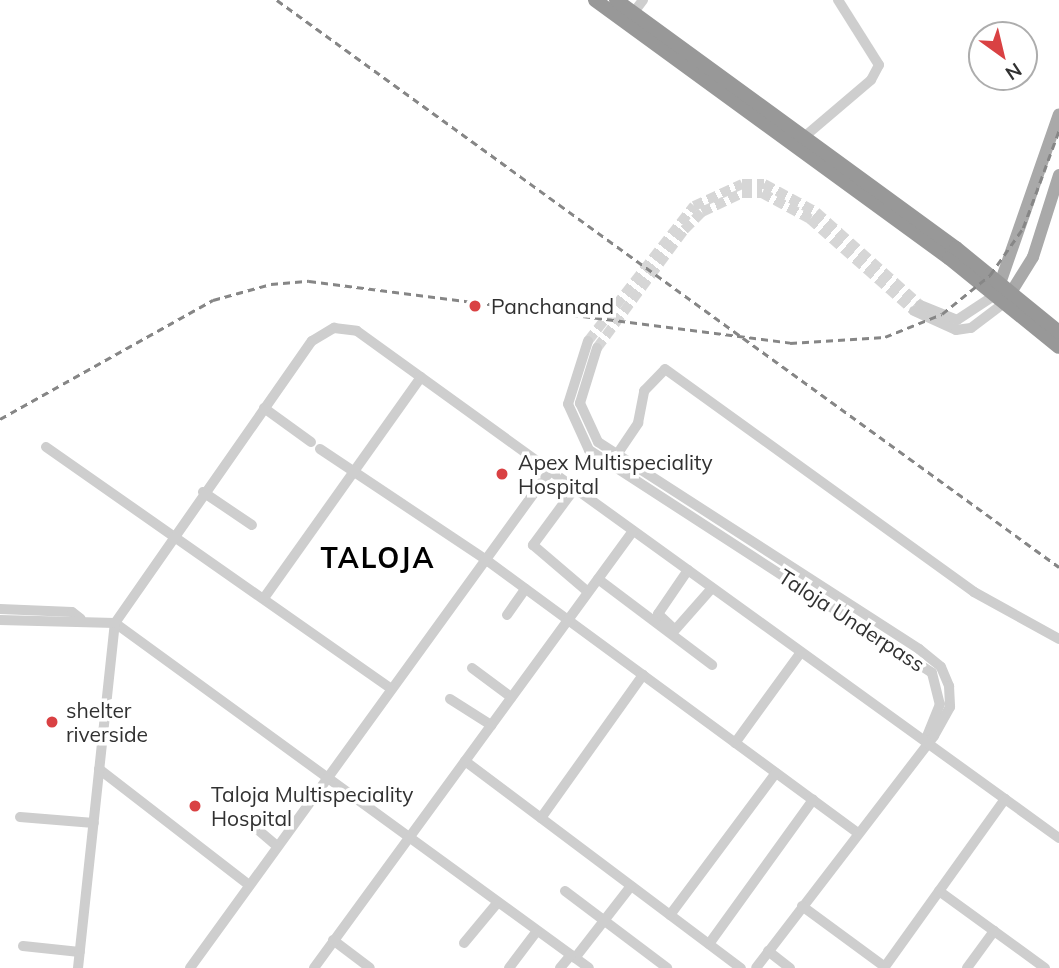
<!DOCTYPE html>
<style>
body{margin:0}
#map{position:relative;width:1059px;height:968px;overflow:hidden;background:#fff;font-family:Mulish,sans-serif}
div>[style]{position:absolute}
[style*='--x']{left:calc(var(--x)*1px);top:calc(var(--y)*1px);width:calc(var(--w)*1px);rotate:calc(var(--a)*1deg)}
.minor-tunnel>*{height:10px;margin-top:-5px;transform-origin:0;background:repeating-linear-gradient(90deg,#d6d6d6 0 10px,transparent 0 15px)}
.minor>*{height:10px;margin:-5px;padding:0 5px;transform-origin:5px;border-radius:5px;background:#cecece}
.major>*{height:12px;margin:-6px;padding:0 6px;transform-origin:6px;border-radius:6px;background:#a9a9a9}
.highway>*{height:14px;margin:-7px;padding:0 7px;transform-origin:7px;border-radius:7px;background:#989898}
.rail>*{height:2.5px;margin-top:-1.25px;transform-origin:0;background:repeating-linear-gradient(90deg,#868686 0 7px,transparent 0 12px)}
.dots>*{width:19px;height:19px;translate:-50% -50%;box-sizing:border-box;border:4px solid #fff;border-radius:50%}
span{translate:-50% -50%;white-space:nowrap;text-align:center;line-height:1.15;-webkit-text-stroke:7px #fff;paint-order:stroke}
.poi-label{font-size:21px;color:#313131}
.left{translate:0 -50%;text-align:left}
.street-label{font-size:21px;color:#313131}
.district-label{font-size:28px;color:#000;font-weight:700;letter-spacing:2px}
.north{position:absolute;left:968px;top:21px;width:70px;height:70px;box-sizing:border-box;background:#fff;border:2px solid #adadad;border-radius:50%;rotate:146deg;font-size:19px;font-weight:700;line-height:28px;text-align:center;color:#313131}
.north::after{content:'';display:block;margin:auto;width:24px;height:32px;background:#d94143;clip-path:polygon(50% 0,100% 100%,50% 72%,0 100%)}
</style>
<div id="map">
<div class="minor-tunnel">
<i style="--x:588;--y:341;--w:172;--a:-51.9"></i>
<i style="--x:694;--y:206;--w:53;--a:-24.6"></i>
<i style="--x:742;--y:184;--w:22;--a:0"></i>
<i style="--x:764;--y:184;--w:59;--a:28.3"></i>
<i style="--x:816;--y:212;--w:140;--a:41.8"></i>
<i style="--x:597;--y:348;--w:147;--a:-53.6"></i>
<i style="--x:684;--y:230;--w:25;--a:-45"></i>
<i style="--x:702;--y:212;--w:44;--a:-25.4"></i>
<i style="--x:742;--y:193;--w:20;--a:0"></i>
<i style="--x:762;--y:193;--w:55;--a:28.4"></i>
<i style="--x:810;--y:219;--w:139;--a:41.5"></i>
</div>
<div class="minor">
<i style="--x:634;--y:12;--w:15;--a:-53"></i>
<i style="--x:804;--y:137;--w:88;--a:-40.4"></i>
<i style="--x:871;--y:80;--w:17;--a:-62"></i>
<i style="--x:879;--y:65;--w:77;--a:-122.2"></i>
<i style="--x:920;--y:305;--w:40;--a:22"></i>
<i style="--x:957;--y:320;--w:45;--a:-33.3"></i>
<i style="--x:914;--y:311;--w:46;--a:24.3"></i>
<i style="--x:956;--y:330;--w:15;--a:-8"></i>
<i style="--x:971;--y:328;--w:41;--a:-37.1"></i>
<i style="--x:588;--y:341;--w:66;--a:107.6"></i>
<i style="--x:568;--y:404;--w:51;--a:65.5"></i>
<i style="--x:589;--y:450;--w:409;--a:33"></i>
<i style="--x:932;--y:673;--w:32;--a:76"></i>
<i style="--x:940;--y:704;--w:40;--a:112"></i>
<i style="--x:597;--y:348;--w:58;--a:107.2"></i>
<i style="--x:580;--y:403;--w:43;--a:65.2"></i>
<i style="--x:598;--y:442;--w:382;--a:32.8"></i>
<i style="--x:919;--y:649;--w:28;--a:39"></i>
<i style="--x:941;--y:667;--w:21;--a:67"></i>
<i style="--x:949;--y:686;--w:21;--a:87"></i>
<i style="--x:950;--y:707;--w:33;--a:119"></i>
<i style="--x:934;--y:736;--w:292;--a:127.5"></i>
<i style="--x:264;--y:408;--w:58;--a:35.9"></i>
<i style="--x:46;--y:447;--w:421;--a:35"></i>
<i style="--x:320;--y:449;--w:198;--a:33.7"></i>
<i style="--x:485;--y:559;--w:461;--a:36.3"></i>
<i style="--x:616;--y:456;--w:40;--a:-56"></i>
<i style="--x:638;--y:423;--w:33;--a:-79"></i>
<i style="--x:644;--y:391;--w:30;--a:-46"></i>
<i style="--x:665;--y:369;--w:381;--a:35.8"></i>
<i style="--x:974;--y:592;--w:97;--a:28.9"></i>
<i style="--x:575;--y:488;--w:71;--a:126.4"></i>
<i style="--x:533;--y:545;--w:72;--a:40.5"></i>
<i style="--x:203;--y:492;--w:59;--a:34"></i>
<i style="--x:688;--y:570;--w:53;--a:124.3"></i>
<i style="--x:658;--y:614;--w:23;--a:43"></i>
<i style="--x:675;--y:630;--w:56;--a:-48.6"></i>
<i style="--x:598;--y:579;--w:143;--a:37"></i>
<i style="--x:264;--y:598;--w:271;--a:-54.6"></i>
<i style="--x:0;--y:609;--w:72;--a:2.4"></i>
<i style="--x:72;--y:612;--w:11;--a:38"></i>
<i style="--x:507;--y:615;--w:32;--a:-55"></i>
<i style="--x:0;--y:620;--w:115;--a:1.5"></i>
<i style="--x:115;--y:623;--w:586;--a:36.05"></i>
<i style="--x:472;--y:668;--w:49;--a:36.6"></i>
<i style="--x:450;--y:699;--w:49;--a:32.4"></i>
<i style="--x:735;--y:743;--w:112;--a:-54"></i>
<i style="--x:465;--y:761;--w:345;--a:36.9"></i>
<i style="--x:99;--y:769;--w:190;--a:37.7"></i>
<i style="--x:20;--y:817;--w:74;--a:4.6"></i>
<i style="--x:244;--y:818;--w:43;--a:40.3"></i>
<i style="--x:541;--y:818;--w:176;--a:-54.5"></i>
<i style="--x:565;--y:891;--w:128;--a:37"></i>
<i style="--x:939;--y:891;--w:131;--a:36"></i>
<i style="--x:802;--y:906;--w:103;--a:36.3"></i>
<i style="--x:670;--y:915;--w:177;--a:-53.3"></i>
<i style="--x:333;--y:940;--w:46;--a:37.1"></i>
<i style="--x:464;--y:943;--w:53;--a:-50.3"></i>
<i style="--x:709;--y:944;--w:178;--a:-54.2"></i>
<i style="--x:23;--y:946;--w:57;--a:6"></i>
<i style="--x:768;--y:951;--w:28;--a:38"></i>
<i style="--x:575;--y:958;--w:91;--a:-52.1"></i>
<i style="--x:78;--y:968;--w:347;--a:-83.9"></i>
<i style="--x:115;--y:623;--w:344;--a:-55.1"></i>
<i style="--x:312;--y:341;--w:26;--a:-31"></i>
<i style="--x:334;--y:328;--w:23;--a:7"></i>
<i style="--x:357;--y:331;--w:866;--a:35.84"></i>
<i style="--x:190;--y:968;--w:614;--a:-54.08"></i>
<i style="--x:314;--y:968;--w:541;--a:-53.87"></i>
<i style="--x:509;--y:968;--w:46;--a:-52.9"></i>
<i style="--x:560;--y:968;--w:17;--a:-50"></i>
<i style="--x:884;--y:968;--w:208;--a:-54.4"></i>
<i style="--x:967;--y:968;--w:46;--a:-53.9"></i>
</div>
<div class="major">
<i style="--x:997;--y:292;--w:188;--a:-70.8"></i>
<i style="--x:1007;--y:299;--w:49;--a:-58.2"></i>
<i style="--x:1033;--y:257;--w:86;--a:-72.4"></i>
</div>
<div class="highway">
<i style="--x:595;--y:0;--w:438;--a:36.1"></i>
<i style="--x:949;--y:258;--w:141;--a:39"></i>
<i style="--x:616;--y:0;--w:421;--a:36.1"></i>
<i style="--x:956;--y:248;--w:133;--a:39.2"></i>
</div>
<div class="rail">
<i style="--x:277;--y:0;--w:966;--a:35.94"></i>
<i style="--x:0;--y:419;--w:244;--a:-29.2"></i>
<i style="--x:213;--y:300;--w:60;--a:-15.4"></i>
<i style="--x:271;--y:284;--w:38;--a:-5"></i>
<i style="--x:309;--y:281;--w:485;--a:7.3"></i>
<i style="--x:790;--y:343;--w:95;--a:-3.6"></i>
<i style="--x:885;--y:337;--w:61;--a:-22"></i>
<i style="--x:942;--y:314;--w:62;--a:-39.1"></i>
<i style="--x:990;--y:275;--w:57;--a:-54.9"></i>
<i style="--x:1023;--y:228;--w:104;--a:-69.8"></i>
</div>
<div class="dots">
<i style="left:475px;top:306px;background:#d94143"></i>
<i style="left:502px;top:474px;background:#d94143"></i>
<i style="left:52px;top:722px;background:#d94143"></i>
<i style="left:195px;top:806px;background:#d94143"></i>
</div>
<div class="poi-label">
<span class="left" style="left:491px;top:306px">Panchanand</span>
<span class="left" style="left:518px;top:474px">Apex Multispeciality<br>Hospital</span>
<span class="left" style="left:66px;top:722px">shelter<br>riverside</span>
<span class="left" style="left:211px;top:806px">Taloja Multispeciality<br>Hospital</span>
</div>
<div class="street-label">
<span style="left:852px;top:620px;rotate:33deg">Taloja Underpass</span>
</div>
<div class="district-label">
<span style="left:378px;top:558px">TALOJA</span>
</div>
<div class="north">N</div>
</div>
